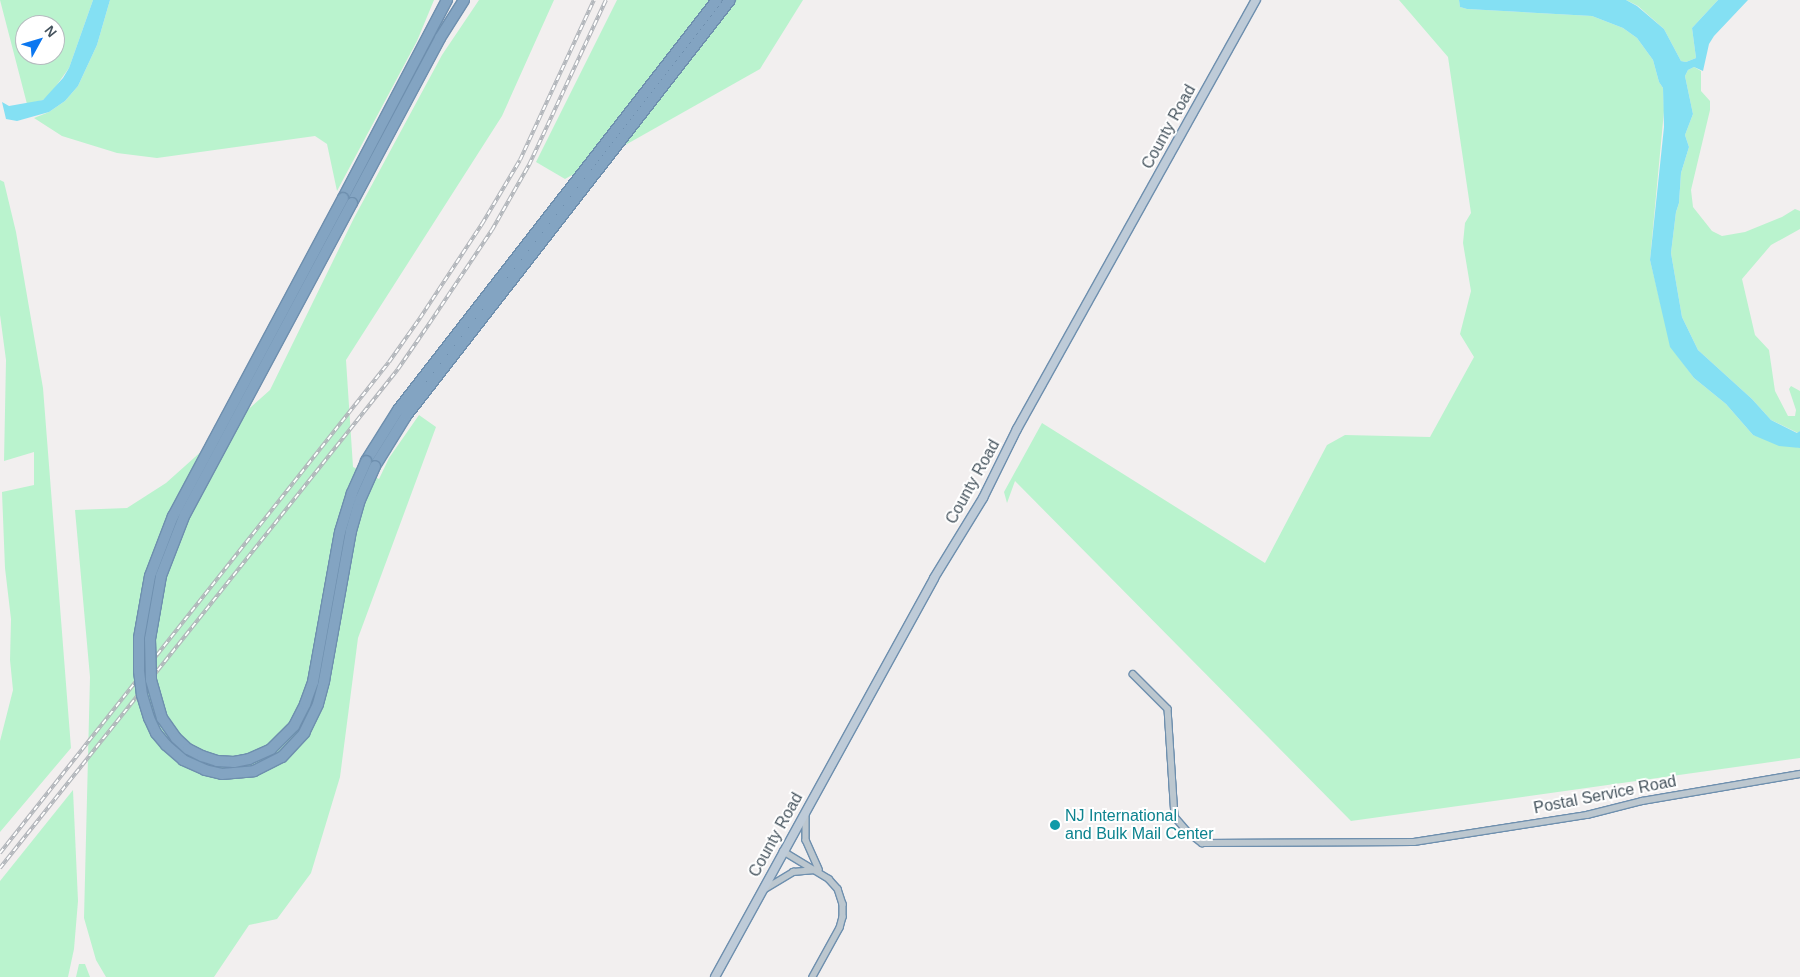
<!DOCTYPE html>
<style>
body{margin:0}
#map{position:relative;width:1800px;height:977px;overflow:hidden;background:#f2efef;font-family:Helvetica,sans-serif}
div>[style]{position:absolute}
[style*='--x']{left:calc(var(--x)*1px);top:calc(var(--y)*1px);width:calc(var(--w)*1px);rotate:calc(var(--a)*1deg)}
.green>*{inset:0;background:#baf3ce}
.water>*{inset:0;background:#84e0f3}
.roads{filter:drop-shadow(1px 0 #6e8fae) drop-shadow(-1px 0 #6e8fae) drop-shadow(0 1px #6e8fae) drop-shadow(0 -1px #6e8fae)}
.minor>*{height:5.5px;margin:-2.75px;padding:0 2.75px;transform-origin:2.75px;border-radius:2.75px;background:#bcc7cf}
.secondary>*{height:8px;margin:-4px;padding:0 4px;transform-origin:4px;border-radius:4px;background:#becbd8}
.motorway>*{height:10px;margin:-5px;padding:0 5px;transform-origin:5px;border-radius:5px;background:#83a4c2}
.rail>*{height:4px;margin-top:-2px;transform-origin:0;background:repeating-linear-gradient(90deg,#fff 0 5.5px,#b1b5ba 0 11px);box-sizing:border-box;border-block:1px solid #b1b5ba}
.bridges{filter:drop-shadow(1px 0 #6e8fae) drop-shadow(-1px 0 #6e8fae) drop-shadow(0 1px #6e8fae) drop-shadow(0 -1px #6e8fae)}
.motorway-bridge>*{height:10px;margin:-5px;padding:0 5px;transform-origin:5px;border-radius:5px;background:#83a4c2}
.dots>*{width:14px;height:14px;translate:-50% -50%;box-sizing:border-box;border:2px solid #fff;border-radius:50%}
span{translate:-50% -50%;white-space:nowrap;text-align:center;line-height:1.15;-webkit-text-stroke:4px #fff;paint-order:stroke}
.street-label{font-size:16px;color:#46545e}
.culture-label{font-size:16px;color:#0d838f}
.left{translate:0 -50%;text-align:left}
.north{position:absolute;left:15px;top:15px;width:50px;height:50px;box-sizing:border-box;background:#fff;border:1px solid #b5bbbf;border-radius:50%;rotate:51deg;font-size:14px;font-weight:700;line-height:20px;text-align:center;color:#46545e}
.north::after{content:'';display:block;margin:auto;width:18px;height:22px;background:#0b77f0;clip-path:polygon(50% 0,100% 100%,50% 72%,0 100%)}
</style>
<div id="map">
<div class="green">
<i style="clip-path:polygon(evenodd,0 0,93px 0,69px 68px,51px 93px,43px 100px,27px 104px,0 0,25px 25px,55px 25px,55px 55px,25px 55px,25px 25px)"></i>
<i style="clip-path:polygon(110px 0,434px 0,417px 41px,337px 191px,327px 144px,315px 136px,157px 158px,117px 153px,62px 136px,34px 118px,49px 112px,65px 101px,78px 86px,97px 45px)"></i>
<i style="clip-path:polygon(479px 0,554px 0,502px 116px,346px 360px,353px 467px,379px 479px,389px 458px,419px 415px,436px 427px,358px 638px,340px 777px,311px 873px,277px 919px,249px 925px,214px 977px,106px 977px,96px 960px,84px 918px,90px 677px,75px 510px,127px 508px,166px 483px,270px 390px,354px 218px,442px 55px)"></i>
<i style="clip-path:polygon(617px 0,803px 0,760px 69px,565px 179px,536px 162px)"></i>
<i style="clip-path:polygon(1399px 0,1459px 0,1460px 7px,1467px 9px,1592px 16px,1623px 28px,1637px 38px,1653px 60px,1659px 82px,1663px 88px,1664px 111px,1650px 260px,1671px 347px,1694px 378px,1726px 404px,1753px 435px,1800px 448px,1800px 758px,1351px 821px,1015px 481px,1007px 503px,1004px 492px,1042px 423px,1265px 563px,1327px 445px,1345px 435px,1430px 437px,1474px 357px,1460px 334px,1471px 291px,1463px 243px,1465px 223px,1471px 213px,1448px 57px)"></i>
<i style="clip-path:polygon(1626px 0,1718px 0,1692px 28px,1696px 58px,1686px 62px,1681px 61px,1664px 29px,1638px 6px)"></i>
<i style="clip-path:polygon(1694px 67px,1701px 71px,1701px 91px,1710px 101px,1710px 110px,1691px 190px,1693px 207px,1712px 231px,1722px 236px,1745px 232px,1782px 217px,1795px 209px,1800px 211px,1800px 229px,1771px 245px,1742px 279px,1755px 335px,1769px 350px,1775px 391px,1788px 416px,1795px 416px,1796px 410px,1789px 389px,1791px 386px,1800px 391px,1800px 431px,1798px 433px,1771px 420px,1752px 399px,1698px 350px,1682px 317px,1671px 253px,1676px 212px,1679px 203px,1681px 173px,1689px 147px,1685px 135px,1693px 114px,1685px 76px,1688px 70px)"></i>
<i style="clip-path:polygon(0 180px,4px 182px,16px 232px,43px 388px,71px 748px,0 832px,0 741px,13px 690px,10px 660px,11px 619px,5px 568px,2px 492px,34px 485px,34px 452px,4px 461px,6px 360px,0 315px)"></i>
<i style="clip-path:polygon(73px 790px,78px 901px,74px 949px,68px 977px,0 977px,0 881px)"></i>
<i style="clip-path:polygon(79px 964px,85px 964px,90px 977px,76px 977px)"></i>
</div>
<div class="water">
<i style="clip-path:polygon(93px 0,110px 0,97px 45px,78px 86px,65px 101px,49px 112px,17px 121px,6px 119px,2px 102px,9px 106px,43px 100px,63px 78px,69px 68px)"></i>
<i style="clip-path:polygon(1459px 0,1626px 0,1637px 6px,1664px 29px,1681px 61px,1686px 62px,1696px 58px,1692px 28px,1718px 0,1748px 0,1714px 36px,1709px 44px,1703px 71px,1694px 67px,1688px 70px,1685px 76px,1693px 114px,1685px 135px,1689px 147px,1681px 173px,1679px 203px,1676px 212px,1671px 253px,1682px 317px,1698px 350px,1752px 399px,1771px 420px,1797px 433px,1800px 431px,1800px 448px,1779px 446px,1753px 435px,1726px 404px,1694px 378px,1670px 347px,1650px 260px,1664px 127px,1663px 88px,1659px 82px,1653px 60px,1637px 38px,1623px 28px,1592px 16px,1467px 9px,1460px 7px)"></i>
</div>
<div class="roads">
<div class="minor">
<i style="--x:1133;--y:674;--w:49;--a:45"></i>
<i style="--x:1168;--y:709;--w:108;--a:86.3"></i>
<i style="--x:1175;--y:817;--w:20;--a:49"></i>
<i style="--x:1188;--y:832;--w:18;--a:38"></i>
<i style="--x:1202;--y:843;--w:212;--a:-0.3"></i>
<i style="--x:1414;--y:842;--w:175;--a:-8.9"></i>
<i style="--x:1587;--y:815;--w:57;--a:-14.3"></i>
<i style="--x:1642;--y:801;--w:160;--a:-9.7"></i>
<i style="--x:806;--y:814;--w:26;--a:90"></i>
<i style="--x:806;--y:840;--w:32;--a:66"></i>
<i style="--x:783;--y:851;--w:54;--a:31.3"></i>
<i style="--x:829;--y:879;--w:13;--a:48"></i>
<i style="--x:838;--y:889;--w:16;--a:72"></i>
<i style="--x:843;--y:904;--w:13;--a:90"></i>
<i style="--x:843;--y:917;--w:11;--a:105"></i>
<i style="--x:840;--y:928;--w:56;--a:118.9"></i>
<i style="--x:765;--y:889;--w:33;--a:-31"></i>
<i style="--x:793;--y:872;--w:22;--a:-5"></i>
</div>
<div class="secondary">
<i style="--x:715;--y:977;--w:455;--a:-61.2"></i>
<i style="--x:934;--y:578;--w:94;--a:-58.5"></i>
<i style="--x:983;--y:498;--w:77;--a:-63.8"></i>
<i style="--x:1017;--y:429;--w:491;--a:-60.9"></i>
</div>
<div class="motorway">
<i style="--x:343;--y:198;--w:224;--a:-62.3"></i>
<i style="--x:352;--y:203;--w:187;--a:-61.9"></i>
<i style="--x:440;--y:38;--w:45;--a:-57.7"></i>
<i style="--x:366;--y:461;--w:60;--a:-57.9"></i>
<i style="--x:398;--y:410;--w:519;--a:-52.12"></i>
<i style="--x:375;--y:466;--w:59;--a:-58.2"></i>
<i style="--x:406;--y:416;--w:527;--a:-52.09"></i>
</div>
</div>
<div class="rail">
<i style="--x:0;--y:853;--w:626;--a:-51.61"></i>
<i style="--x:389;--y:362;--w:54;--a:-54.8"></i>
<i style="--x:420;--y:318;--w:113;--a:-56.6"></i>
<i style="--x:482;--y:224;--w:74;--a:-59.3"></i>
<i style="--x:520;--y:160;--w:176;--a:-65.2"></i>
<i style="--x:0;--y:868;--w:638;--a:-51.42"></i>
<i style="--x:398;--y:369;--w:55;--a:-55.4"></i>
<i style="--x:429;--y:324;--w:113;--a:-56.2"></i>
<i style="--x:492;--y:230;--w:75;--a:-60.4"></i>
<i style="--x:529;--y:165;--w:182;--a:-65"></i>
</div>
<div class="bridges">
<div class="motorway-bridge">
<i style="--x:343;--y:198;--w:361;--a:118.1"></i>
<i style="--x:173;--y:516;--w:64;--a:111"></i>
<i style="--x:150;--y:576;--w:63;--a:100.1"></i>
<i style="--x:139;--y:638;--w:33;--a:90"></i>
<i style="--x:139;--y:671;--w:24;--a:83"></i>
<i style="--x:142;--y:695;--w:24;--a:73"></i>
<i style="--x:149;--y:718;--w:17;--a:65"></i>
<i style="--x:156;--y:733;--w:16;--a:50"></i>
<i style="--x:166;--y:745;--w:23;--a:41"></i>
<i style="--x:183;--y:760;--w:24;--a:24"></i>
<i style="--x:205;--y:770;--w:17;--a:13"></i>
<i style="--x:222;--y:774;--w:32;--a:-5"></i>
<i style="--x:254;--y:771;--w:31;--a:-27"></i>
<i style="--x:282;--y:757;--w:33;--a:-47"></i>
<i style="--x:304;--y:733;--w:32;--a:-64"></i>
<i style="--x:318;--y:704;--w:24;--a:-75"></i>
<i style="--x:324;--y:681;--w:152;--a:-79.8"></i>
<i style="--x:351;--y:531;--w:32;--a:-74"></i>
<i style="--x:360;--y:500;--w:37;--a:-66"></i>
<i style="--x:352;--y:203;--w:353;--a:118.2"></i>
<i style="--x:185;--y:514;--w:66;--a:111.2"></i>
<i style="--x:161;--y:576;--w:64;--a:99.9"></i>
<i style="--x:150;--y:639;--w:41;--a:88.6"></i>
<i style="--x:151;--y:680;--w:40;--a:74"></i>
<i style="--x:162;--y:718;--w:24;--a:55"></i>
<i style="--x:176;--y:738;--w:16;--a:43"></i>
<i style="--x:188;--y:749;--w:16;--a:27"></i>
<i style="--x:202;--y:756;--w:16;--a:18"></i>
<i style="--x:217;--y:761;--w:17;--a:3"></i>
<i style="--x:234;--y:762;--w:15;--a:-11"></i>
<i style="--x:249;--y:759;--w:24;--a:-24"></i>
<i style="--x:271;--y:749;--w:33;--a:-45"></i>
<i style="--x:294;--y:726;--w:25;--a:-63"></i>
<i style="--x:305;--y:704;--w:23;--a:-70"></i>
<i style="--x:313;--y:682;--w:152;--a:-79.8"></i>
<i style="--x:340;--y:532;--w:41;--a:-72.9"></i>
<i style="--x:352;--y:493;--w:35;--a:-66"></i>
</div>
</div>
<div class="dots">
<i style="left:1055px;top:825px;background:#0f9aa8"></i>
</div>
<div class="street-label">
<span style="left:1169px;top:127px;rotate:-61deg">County Road</span>
<span style="left:973px;top:482px;rotate:-61deg">County Road</span>
<span style="left:1605px;top:795px;rotate:-11deg">Postal Service Road</span>
<span style="left:776px;top:835px;rotate:-61deg">County Road</span>
</div>
<div class="culture-label">
<span class="left" style="left:1065px;top:825px">NJ International<br>and Bulk Mail Center</span>
</div>
<div class="north">N</div>
</div>
